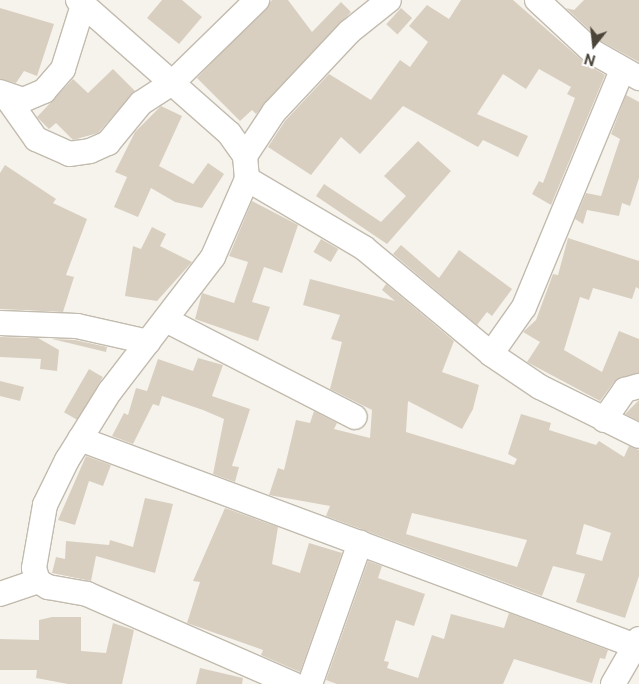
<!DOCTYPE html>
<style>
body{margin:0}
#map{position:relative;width:639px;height:684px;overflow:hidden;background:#f6f3ec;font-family:"Public Sans",sans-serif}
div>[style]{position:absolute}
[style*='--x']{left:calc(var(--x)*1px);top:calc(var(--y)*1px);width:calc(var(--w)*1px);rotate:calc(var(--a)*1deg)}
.building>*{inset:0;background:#d8cfc1;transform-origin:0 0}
.roads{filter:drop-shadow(1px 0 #c2bbae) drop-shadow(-1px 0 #c2bbae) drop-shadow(0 1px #c2bbae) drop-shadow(0 -1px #c2bbae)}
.minor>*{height:24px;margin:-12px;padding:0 12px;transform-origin:12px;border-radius:12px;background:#fff}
span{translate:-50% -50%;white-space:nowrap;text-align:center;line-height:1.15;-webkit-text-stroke:5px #fff;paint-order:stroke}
.north{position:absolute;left:569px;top:20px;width:50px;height:50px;-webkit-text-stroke:4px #fff;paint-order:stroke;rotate:196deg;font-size:14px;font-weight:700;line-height:20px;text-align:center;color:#4b4439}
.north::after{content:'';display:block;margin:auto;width:18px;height:22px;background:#4b4439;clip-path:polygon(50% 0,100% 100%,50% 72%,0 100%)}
</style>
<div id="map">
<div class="building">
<i style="clip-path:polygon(162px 0,182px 0,202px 17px,179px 44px,147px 18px)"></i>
<i style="clip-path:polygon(272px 0,288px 0,312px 32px,341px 2px,351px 12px,256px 114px,252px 110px,240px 121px,197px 78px)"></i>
<i style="clip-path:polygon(461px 0,513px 0,584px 62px,605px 75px,551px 205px,532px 194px,539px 181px,543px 183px,575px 98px,567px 94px,571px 87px,539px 69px,526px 89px,503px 74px,477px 114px,528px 136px,518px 157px,483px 140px,478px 147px,403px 106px,360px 154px,341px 137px,311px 175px,268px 147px,285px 121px,329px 74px,371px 100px,400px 60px,410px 67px,428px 42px,409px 26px,427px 5px,449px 19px)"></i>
<i style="clip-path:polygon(584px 0,639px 0,639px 62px,601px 41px,566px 8px,574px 10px)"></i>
<i style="clip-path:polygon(0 8px,54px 24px,37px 76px,24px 71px,16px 83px,0 79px)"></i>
<i style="left:401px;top:8px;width:15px;height:22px;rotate:42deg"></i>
<i style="clip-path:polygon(113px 69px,135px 91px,98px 133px,73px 140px,56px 123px,49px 129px,37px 117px,73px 79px,88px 93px)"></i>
<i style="clip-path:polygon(626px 95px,639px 102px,639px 178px,630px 206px,622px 203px,619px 216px,587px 210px,583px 224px,575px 219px,586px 193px,601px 196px,620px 139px,611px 134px)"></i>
<i style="clip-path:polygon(161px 106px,182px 116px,159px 166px,193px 184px,208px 163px,224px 174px,202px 208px,175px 202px,151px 188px,138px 217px,114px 207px,127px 177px,115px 172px,135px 132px)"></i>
<i style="clip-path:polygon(418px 141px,451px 171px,387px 244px,316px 196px,324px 184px,381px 222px,406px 196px,384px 176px)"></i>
<i style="clip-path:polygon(5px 165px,56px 199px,53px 203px,87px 219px,66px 275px,74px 277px,63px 312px,0 309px,0 173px)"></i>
<i style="clip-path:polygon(252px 201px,298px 225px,282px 273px,264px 267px,252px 302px,270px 307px,258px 341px,195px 319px,202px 293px,234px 303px,248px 262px,229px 256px)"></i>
<i style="clip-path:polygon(152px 227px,166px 234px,160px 246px,192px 262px,157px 301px,125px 296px,133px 246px,141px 249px)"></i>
<i style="clip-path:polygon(568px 238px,639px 261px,639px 289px,636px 287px,632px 299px,593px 288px,589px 300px,580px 297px,564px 350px,602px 372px,619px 331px,639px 339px,639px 373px,614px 382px,600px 401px,527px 362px,540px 342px,523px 332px,536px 320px,553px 274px,558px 275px)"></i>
<i style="left:321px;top:239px;width:20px;height:15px;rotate:30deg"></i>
<i style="clip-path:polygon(401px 245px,439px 278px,459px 250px,512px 289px,492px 316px,487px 312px,477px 325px,393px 254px)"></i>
<i style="clip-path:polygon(evenodd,310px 279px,395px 301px,382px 290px,386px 284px,454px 341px,442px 372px,479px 385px,473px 409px,462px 429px,408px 401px,406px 432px,514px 465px,517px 459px,508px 454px,521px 414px,551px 423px,549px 430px,596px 445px,599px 441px,624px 457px,629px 446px,639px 450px,639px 576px,625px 618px,576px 602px,585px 574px,553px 566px,542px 596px,326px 516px,330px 506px,269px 495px,278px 468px,284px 470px,296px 420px,310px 423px,314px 411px,337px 423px,334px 429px,370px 438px,372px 410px,330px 389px,342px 342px,331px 339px,340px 315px,303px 305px,310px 279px,412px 513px,527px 540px,517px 567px,406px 534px,412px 513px,310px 279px,584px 524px,611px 533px,602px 561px,576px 554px,584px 524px)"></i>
<i style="clip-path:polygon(0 337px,38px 338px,59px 350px,57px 371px,40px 369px,41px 359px,0 357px)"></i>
<i style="clip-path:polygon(52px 339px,75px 340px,107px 347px,106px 352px)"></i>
<i style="clip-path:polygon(198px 358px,223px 365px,212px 396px,250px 409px,232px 466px,239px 467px,235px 482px,213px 474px,224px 419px,203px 410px,162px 396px,159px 406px,153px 404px,133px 444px,112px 436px,124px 413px,128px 415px,136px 388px,147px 391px,158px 359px,193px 371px)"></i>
<i style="left:89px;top:369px;width:16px;height:50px;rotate:30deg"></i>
<i style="clip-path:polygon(0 381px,24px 387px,20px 401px,0 396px)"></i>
<i style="clip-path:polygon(639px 400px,639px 421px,625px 414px)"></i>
<i style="clip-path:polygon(86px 456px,111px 465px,103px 486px,89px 481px,75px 525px,58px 520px)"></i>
<i style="clip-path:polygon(145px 498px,173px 504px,155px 573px,96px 556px,91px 581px,52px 573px,56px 557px,65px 559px,66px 541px,109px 545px,110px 540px,133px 547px)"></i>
<i style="clip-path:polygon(225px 508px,278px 527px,272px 564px,300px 573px,309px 543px,342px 553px,300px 672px,261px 655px,263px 650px,187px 623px,200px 582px,193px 581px)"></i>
<i style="clip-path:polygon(368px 561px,382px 566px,378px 578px,425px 594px,414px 626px,396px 620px,384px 661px,389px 662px,387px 668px,418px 678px,432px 635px,444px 639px,451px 614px,504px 628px,509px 613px,608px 650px,605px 659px,600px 658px,592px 683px,514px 659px,503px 684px,337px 684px,326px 680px)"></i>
<i style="clip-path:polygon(52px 617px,81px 617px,81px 651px,106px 653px,113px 623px,134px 630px,122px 684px,68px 684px,36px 678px,37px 670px,0 670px,0 639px,39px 640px,39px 620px)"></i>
<i style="clip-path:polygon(200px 668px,243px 678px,242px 684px,196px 684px)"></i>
</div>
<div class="roads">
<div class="minor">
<i style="--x:78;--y:0;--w:201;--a:41.4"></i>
<i style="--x:229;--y:133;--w:28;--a:55"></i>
<i style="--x:245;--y:156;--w:23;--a:85"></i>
<i style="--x:247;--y:179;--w:85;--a:113.6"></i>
<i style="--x:213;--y:257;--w:169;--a:127.5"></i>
<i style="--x:110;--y:391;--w:81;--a:121.9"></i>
<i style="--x:67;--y:460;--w:50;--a:116.1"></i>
<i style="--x:45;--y:505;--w:64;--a:99.9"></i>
<i style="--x:34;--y:568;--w:14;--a:73"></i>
<i style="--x:38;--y:581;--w:12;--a:31"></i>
<i style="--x:48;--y:587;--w:40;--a:10"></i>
<i style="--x:87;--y:594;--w:225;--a:23.6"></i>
<i style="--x:537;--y:0;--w:76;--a:42.9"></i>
<i style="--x:593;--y:52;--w:53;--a:29.5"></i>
<i style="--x:0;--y:92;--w:24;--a:19"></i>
<i style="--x:23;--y:100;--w:23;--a:-23"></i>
<i style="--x:44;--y:91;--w:29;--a:-49"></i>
<i style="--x:63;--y:69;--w:67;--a:-72.6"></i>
<i style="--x:5;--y:95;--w:54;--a:54.8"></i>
<i style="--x:36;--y:139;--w:36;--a:24"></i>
<i style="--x:69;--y:154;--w:21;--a:-8"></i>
<i style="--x:90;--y:151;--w:20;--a:-24"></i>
<i style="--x:108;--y:143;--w:52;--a:-50.5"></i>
<i style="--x:141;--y:103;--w:37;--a:-33"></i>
<i style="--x:172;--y:83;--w:119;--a:-44.3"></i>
<i style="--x:245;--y:156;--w:53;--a:-56.6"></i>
<i style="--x:274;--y:112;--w:110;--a:-46.8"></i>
<i style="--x:349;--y:32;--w:51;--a:-38.7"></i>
<i style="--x:247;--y:179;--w:136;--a:30.5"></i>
<i style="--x:364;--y:248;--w:165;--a:39.8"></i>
<i style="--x:491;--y:354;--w:59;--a:34"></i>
<i style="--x:540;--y:387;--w:110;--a:26.3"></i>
<i style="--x:166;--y:320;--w:212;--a:27.2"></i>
<i style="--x:0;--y:323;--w:77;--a:2.2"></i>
<i style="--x:77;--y:326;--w:73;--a:12.7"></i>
<i style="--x:491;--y:354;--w:57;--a:-54.9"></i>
<i style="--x:524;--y:307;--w:256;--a:-67.5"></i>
<i style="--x:604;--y:420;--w:37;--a:-55"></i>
<i style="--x:625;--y:390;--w:15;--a:-16"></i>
<i style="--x:80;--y:439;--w:593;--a:20.42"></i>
<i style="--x:0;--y:594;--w:40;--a:-18.9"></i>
<i style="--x:310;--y:684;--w:150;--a:-70.5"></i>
<i style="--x:613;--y:684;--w:52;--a:-60"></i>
</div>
</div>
<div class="north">N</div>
</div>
